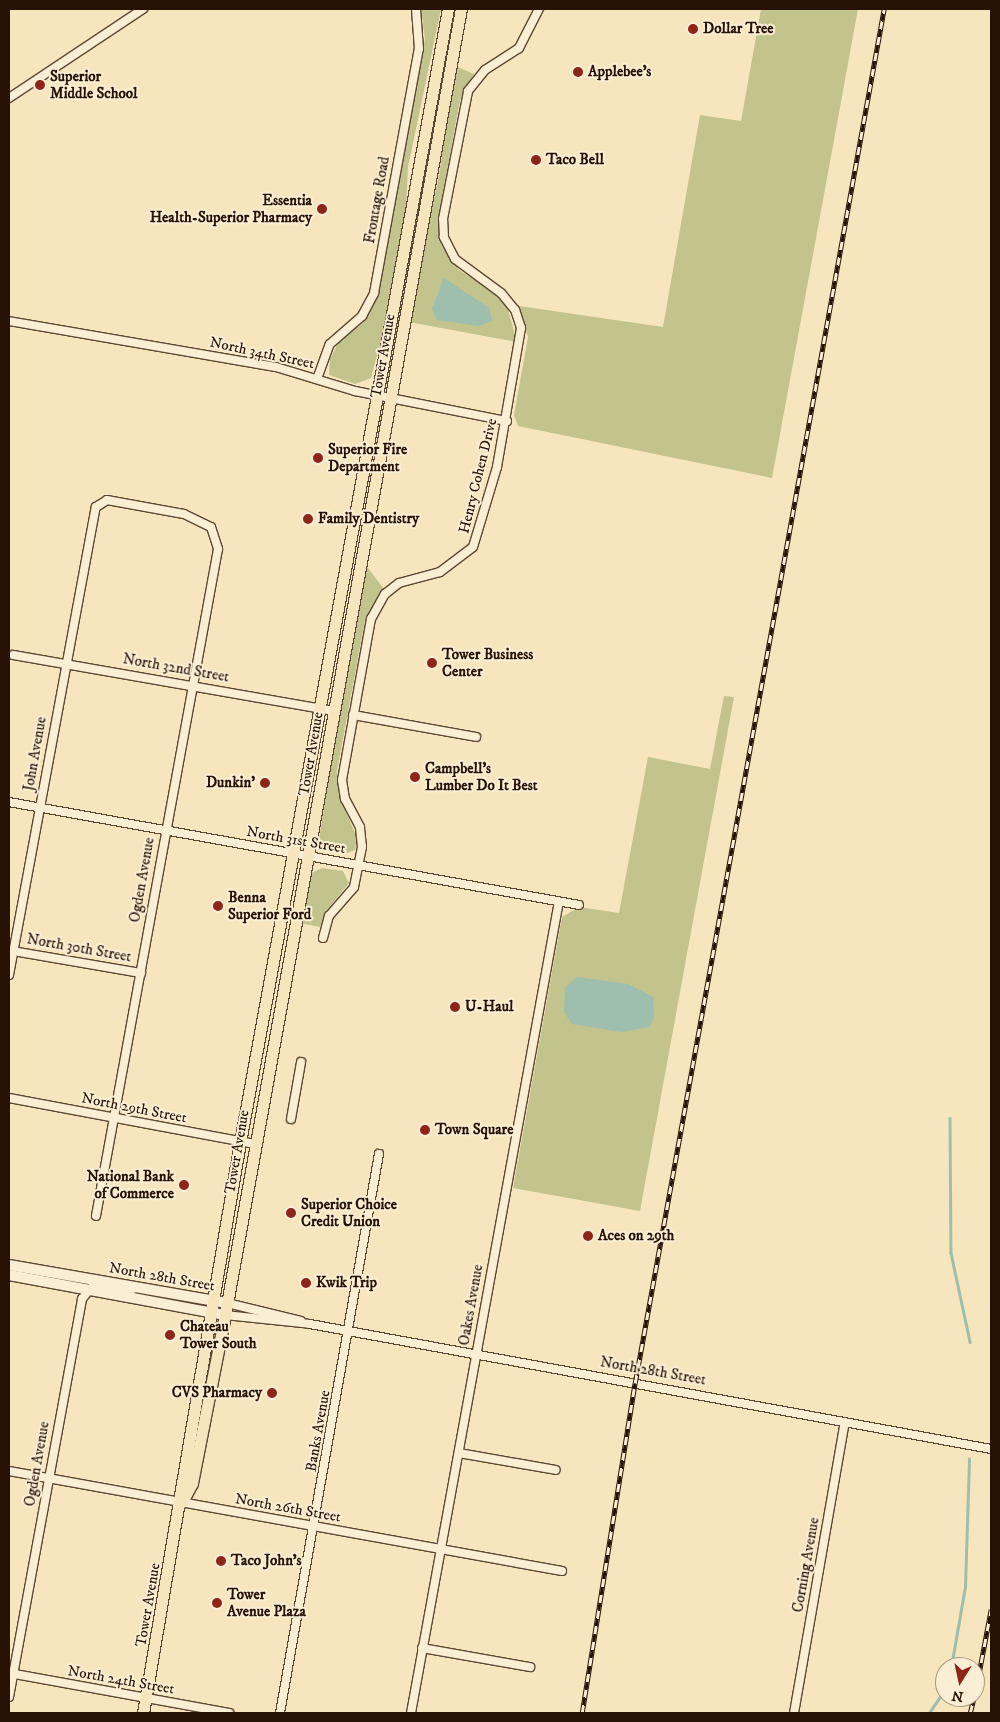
<!DOCTYPE html>
<style>
body{margin:0}
#map{position:relative;width:1000px;height:1722px;overflow:hidden;background:#f7e5bd;font-family:"IM FELL DW Pica",serif}
div>[style]{position:absolute}
[style*='--x']{left:calc(var(--x)*1px);top:calc(var(--y)*1px);width:calc(var(--w)*1px);rotate:calc(var(--a)*1deg)}
.green>*{inset:0;background:#c2c38d}
.water>*{inset:0;background:#9ebfad}
.stream>*{height:2.5px;margin:-1.25px;padding:0 1.25px;transform-origin:1.25px;border-radius:1.25px;background:#9ebfad}
.roads{filter:drop-shadow(1px 0 #5c4733) drop-shadow(-1px 0 #5c4733) drop-shadow(0 1px #5c4733) drop-shadow(0 -1px #5c4733)}
.minor>*{height:8px;margin:-4px;padding:0 4px;transform-origin:4px;border-radius:4px;background:#faeed4}
.secondary>*{height:10px;margin:-5px;padding:0 5px;transform-origin:5px;border-radius:5px;background:#faeed4}
.primary>*{height:11px;margin:-5.5px;padding:0 5.5px;transform-origin:5.5px;border-radius:5.5px;background:#f7e5bd}
.rail>*{height:4.5px;margin-top:-2.25px;transform-origin:0;background:repeating-linear-gradient(90deg,#faeed4 0 8px,#281205 0 16px);box-sizing:border-box;border-block:1px solid #281205}
.dots>*{width:14px;height:14px;translate:-50% -50%;box-sizing:border-box;border:2px solid #faeed4;border-radius:50%}
span{translate:-50% -50%;white-space:nowrap;text-align:center;line-height:1.15;-webkit-text-stroke:4px #faeed4;paint-order:stroke}
.poi-label{font-size:15px;color:#281205;font-weight:700}
.left{translate:0 -50%;text-align:left}
.right{translate:-100% -50%;text-align:right}
.street-label{font-size:15px;color:#281205}
.frame{position:absolute;inset:0;border:10px solid #281205;pointer-events:none}
.north{position:absolute;left:935px;top:1657px;width:50px;height:50px;box-sizing:border-box;background:#faeed4;border:1px solid #a69681;border-radius:50%;rotate:190deg;font-size:14px;font-weight:700;line-height:20px;text-align:center;color:#281205}
.north::after{content:'';display:block;margin:auto;width:18px;height:22px;background:#8f2418;clip-path:polygon(50% 0,100% 100%,50% 72%,0 100%)}
</style>
<div id="map">
<div class="green">
<i style="clip-path:polygon(421px 9px,441px 9px,408px 167px,406px 206px,381px 340px,371px 378px,355px 384px,329px 375px,330px 359px,338px 343px,364px 322px,377px 299px,425px 39px)"></i>
<i style="clip-path:polygon(761px 9px,858px 9px,772px 478px,518px 426px,514px 415px,528px 337px,519px 306px,663px 327px,700px 115px,741px 121px)"></i>
<i style="clip-path:polygon(455px 66px,474px 74px,460px 100px,438px 219px,441px 241px,459px 270px,495px 293px,507px 306px,517px 342px,409px 322px,439px 175px)"></i>
<i style="clip-path:polygon(364px 563px,384px 589px,365px 620px,337px 771px,339px 795px,357px 838px,355px 850px,345px 854px,328px 850px,319px 839px)"></i>
<i style="clip-path:polygon(724px 696px,734px 697px,640px 1211px,513px 1188px,562px 917px,579px 907px,619px 913px,648px 757px,710px 769px)"></i>
<i style="clip-path:polygon(322px 868px,343px 871px,349px 883px,326px 911px,320px 927px,300px 923px,309px 874px)"></i>
</div>
<div class="water">
<i style="clip-path:polygon(444px 278px,489px 308px,492px 321px,479px 326px,437px 320px,432px 309px)"></i>
<i style="clip-path:polygon(577px 977px,628px 984px,653px 997px,654px 1017px,649px 1027px,622px 1032px,572px 1024px,564px 1012px,565px 988px)"></i>
</div>
<div class="stream">
<i style="--x:950;--y:1118;--w:135;--a:89.6"></i>
<i style="--x:951;--y:1253;--w:91;--a:77.9"></i>
<i style="--x:951;--y:1667;--w:81;--a:-80.1"></i>
<i style="--x:965;--y:1587;--w:128;--a:-88.2"></i>
<i style="--x:929;--y:1713;--w:29;--a:-56"></i>
</div>
<div class="roads">
<div class="minor">
<i style="--x:9;--y:98;--w:161;--a:-33.6"></i>
<i style="--x:9;--y:321;--w:271;--a:9.8"></i>
<i style="--x:276;--y:367;--w:83;--a:16.9"></i>
<i style="--x:355;--y:391;--w:155;--a:11.2"></i>
<i style="--x:317;--y:379;--w:37;--a:-70"></i>
<i style="--x:330;--y:344;--w:43;--a:-41.2"></i>
<i style="--x:362;--y:316;--w:26;--a:-62"></i>
<i style="--x:374;--y:293;--w:248;--a:-79.6"></i>
<i style="--x:419;--y:49;--w:40;--a:-94.3"></i>
<i style="--x:13;--y:655;--w:326;--a:9.9"></i>
<i style="--x:353;--y:715;--w:125;--a:10.1"></i>
<i style="--x:9;--y:802;--w:579;--a:10.24"></i>
<i style="--x:323;--y:938;--w:23;--a:-75"></i>
<i style="--x:329;--y:916;--w:38;--a:-49"></i>
<i style="--x:354;--y:887;--w:41;--a:-78.7"></i>
<i style="--x:362;--y:847;--w:20;--a:-96"></i>
<i style="--x:360;--y:827;--w:32;--a:-118"></i>
<i style="--x:345;--y:799;--w:19;--a:-99"></i>
<i style="--x:342;--y:780;--w:164;--a:-79.8"></i>
<i style="--x:371;--y:619;--w:29;--a:-61"></i>
<i style="--x:385;--y:594;--w:18;--a:-38"></i>
<i style="--x:399;--y:583;--w:42;--a:-15"></i>
<i style="--x:440;--y:572;--w:41;--a:-37.1"></i>
<i style="--x:473;--y:547;--w:84;--a:-73.3"></i>
<i style="--x:497;--y:467;--w:141;--a:-80.2"></i>
<i style="--x:521;--y:328;--w:19;--a:-108"></i>
<i style="--x:515;--y:310;--w:22;--a:-129"></i>
<i style="--x:501;--y:293;--w:57;--a:-143.5"></i>
<i style="--x:455;--y:259;--w:25;--a:-117"></i>
<i style="--x:444;--y:237;--w:18;--a:-93"></i>
<i style="--x:443;--y:219;--w:130;--a:-78.9"></i>
<i style="--x:468;--y:91;--w:27;--a:-51"></i>
<i style="--x:485;--y:70;--w:40;--a:-32.9"></i>
<i style="--x:519;--y:48;--w:44;--a:-62.9"></i>
<i style="--x:13;--y:951;--w:130;--a:9.8"></i>
<i style="--x:9;--y:975;--w:476;--a:-79.5"></i>
<i style="--x:96;--y:507;--w:13;--a:-32"></i>
<i style="--x:107;--y:500;--w:78;--a:10.3"></i>
<i style="--x:184;--y:514;--w:30;--a:26"></i>
<i style="--x:211;--y:527;--w:23;--a:72"></i>
<i style="--x:218;--y:549;--w:678;--a:100.37"></i>
<i style="--x:9;--y:1098;--w:249;--a:10.6"></i>
<i style="--x:291;--y:1119;--w:58;--a:-80"></i>
<i style="--x:227;--y:1303;--w:76;--a:13.7"></i>
<i style="--x:225;--y:1315;--w:85;--a:6"></i>
<i style="--x:310;--y:1324;--w:692;--a:10.4"></i>
<i style="--x:459;--y:1453;--w:98;--a:9.9"></i>
<i style="--x:9;--y:1471;--w:562;--a:10.25"></i>
<i style="--x:422;--y:1648;--w:110;--a:10"></i>
<i style="--x:9;--y:1673;--w:224;--a:10.3"></i>
<i style="--x:9;--y:1697;--w:405;--a:-79.6"></i>
<i style="--x:82;--y:1299;--w:17;--a:-50"></i>
<i style="--x:93;--y:1286;--w:40;--a:4.3"></i>
<i style="--x:280;--y:1713;--w:568;--a:-79.96"></i>
<i style="--x:411;--y:1713;--w:825;--a:-79.67"></i>
<i style="--x:794;--y:1713;--w:295;--a:-80.1"></i>
</div>
<div class="secondary">
<i style="--x:9;--y:1265;--w:221;--a:9.9"></i>
<i style="--x:9;--y:1275;--w:220;--a:10.5"></i>
</div>
<div class="primary">
<i style="--x:182;--y:1502;--w:21;--a:-62"></i>
<i style="--x:192;--y:1483;--w:171;--a:-78.9"></i>
<i style="--x:225;--y:1315;--w:1327;--a:-79.76"></i>
<i style="--x:143;--y:1713;--w:579;--a:-80.36"></i>
<i style="--x:240;--y:1142;--w:1152;--a:-79.6"></i>
</div>
</div>
<div class="rail">
<i style="--x:975;--y:1694;--w:86;--a:-79.3"></i>
<i style="--x:582;--y:1713;--w:334;--a:-80.9"></i>
<i style="--x:635;--y:1383;--w:1396;--a:-79.73"></i>
<i style="--x:970;--y:1713;--w:16;--a:-76"></i>
</div>
<div class="dots">
<i style="left:693px;top:29px;background:#8f2418"></i>
<i style="left:578px;top:72px;background:#8f2418"></i>
<i style="left:40px;top:85px;background:#8f2418"></i>
<i style="left:536px;top:160px;background:#8f2418"></i>
<i style="left:322px;top:209px;background:#8f2418"></i>
<i style="left:318px;top:458px;background:#8f2418"></i>
<i style="left:308px;top:519px;background:#8f2418"></i>
<i style="left:432px;top:663px;background:#8f2418"></i>
<i style="left:415px;top:777px;background:#8f2418"></i>
<i style="left:265px;top:783px;background:#8f2418"></i>
<i style="left:218px;top:906px;background:#8f2418"></i>
<i style="left:455px;top:1007px;background:#8f2418"></i>
<i style="left:425px;top:1130px;background:#8f2418"></i>
<i style="left:184px;top:1185px;background:#8f2418"></i>
<i style="left:291px;top:1213px;background:#8f2418"></i>
<i style="left:588px;top:1236px;background:#8f2418"></i>
<i style="left:306px;top:1283px;background:#8f2418"></i>
<i style="left:170px;top:1335px;background:#8f2418"></i>
<i style="left:272px;top:1393px;background:#8f2418"></i>
<i style="left:221px;top:1561px;background:#8f2418"></i>
<i style="left:217px;top:1603px;background:#8f2418"></i>
</div>
<div class="poi-label">
<span class="left" style="left:703px;top:29px">Dollar Tree</span>
<span class="left" style="left:588px;top:72px">Applebee's</span>
<span class="left" style="left:50px;top:85px">Superior<br>Middle School</span>
<span class="left" style="left:546px;top:160px">Taco Bell</span>
<span class="right" style="left:312px;top:209px">Essentia<br>Health-Superior Pharmacy</span>
<span class="left" style="left:328px;top:458px">Superior Fire<br>Department</span>
<span class="left" style="left:318px;top:519px">Family Dentistry</span>
<span class="left" style="left:442px;top:663px">Tower Business<br>Center</span>
<span class="left" style="left:425px;top:777px">Campbell's<br>Lumber Do It Best</span>
<span class="right" style="left:255px;top:783px">Dunkin'</span>
<span class="left" style="left:228px;top:906px">Benna<br>Superior Ford</span>
<span class="left" style="left:465px;top:1007px">U-Haul</span>
<span class="left" style="left:435px;top:1130px">Town Square</span>
<span class="right" style="left:174px;top:1185px">National Bank<br>of Commerce</span>
<span class="left" style="left:301px;top:1213px">Superior Choice<br>Credit Union</span>
<span class="left" style="left:598px;top:1236px">Aces on 29th</span>
<span class="left" style="left:316px;top:1283px">Kwik Trip</span>
<span class="left" style="left:180px;top:1335px">Chateau<br>Tower South</span>
<span class="right" style="left:262px;top:1393px">CVS Pharmacy</span>
<span class="left" style="left:231px;top:1561px">Taco John's</span>
<span class="left" style="left:227px;top:1603px">Tower<br>Avenue Plaza</span>
</div>
<div class="street-label">
<span style="left:377px;top:200px;rotate:-80deg">Frontage Road</span>
<span style="left:262px;top:353px;rotate:12deg">North 34th Street</span>
<span style="left:383px;top:356px;rotate:-80deg">Tower Avenue</span>
<span style="left:478px;top:476px;rotate:-76deg">Henry Cohen Drive</span>
<span style="left:176px;top:668px;rotate:10deg">North 32nd Street</span>
<span style="left:35px;top:754px;rotate:-80deg">John Avenue</span>
<span style="left:311px;top:754px;rotate:-80deg">Tower Avenue</span>
<span style="left:296px;top:840px;rotate:10deg">North 31st Street</span>
<span style="left:142px;top:880px;rotate:-80deg">Ogden Avenue</span>
<span style="left:79px;top:948px;rotate:10deg">North 30th Street</span>
<span style="left:134px;top:1108px;rotate:11deg">North 29th Street</span>
<span style="left:237px;top:1152px;rotate:-80deg">Tower Avenue</span>
<span style="left:162px;top:1277px;rotate:10deg">North 28th Street</span>
<span style="left:471px;top:1305px;rotate:-80deg">Oakes Avenue</span>
<span style="left:653px;top:1371px;rotate:10deg">North 28th Street</span>
<span style="left:318px;top:1431px;rotate:-80deg">Banks Avenue</span>
<span style="left:37px;top:1464px;rotate:-80deg">Ogden Avenue</span>
<span style="left:288px;top:1508px;rotate:10deg">North 26th Street</span>
<span style="left:806px;top:1565px;rotate:-80deg">Corning Avenue</span>
<span style="left:148px;top:1605px;rotate:-80deg">Tower Avenue</span>
<span style="left:121px;top:1680px;rotate:10deg">North 24th Street</span>
</div>
<div class="frame"></div>
<div class="north">N</div>
</div>
